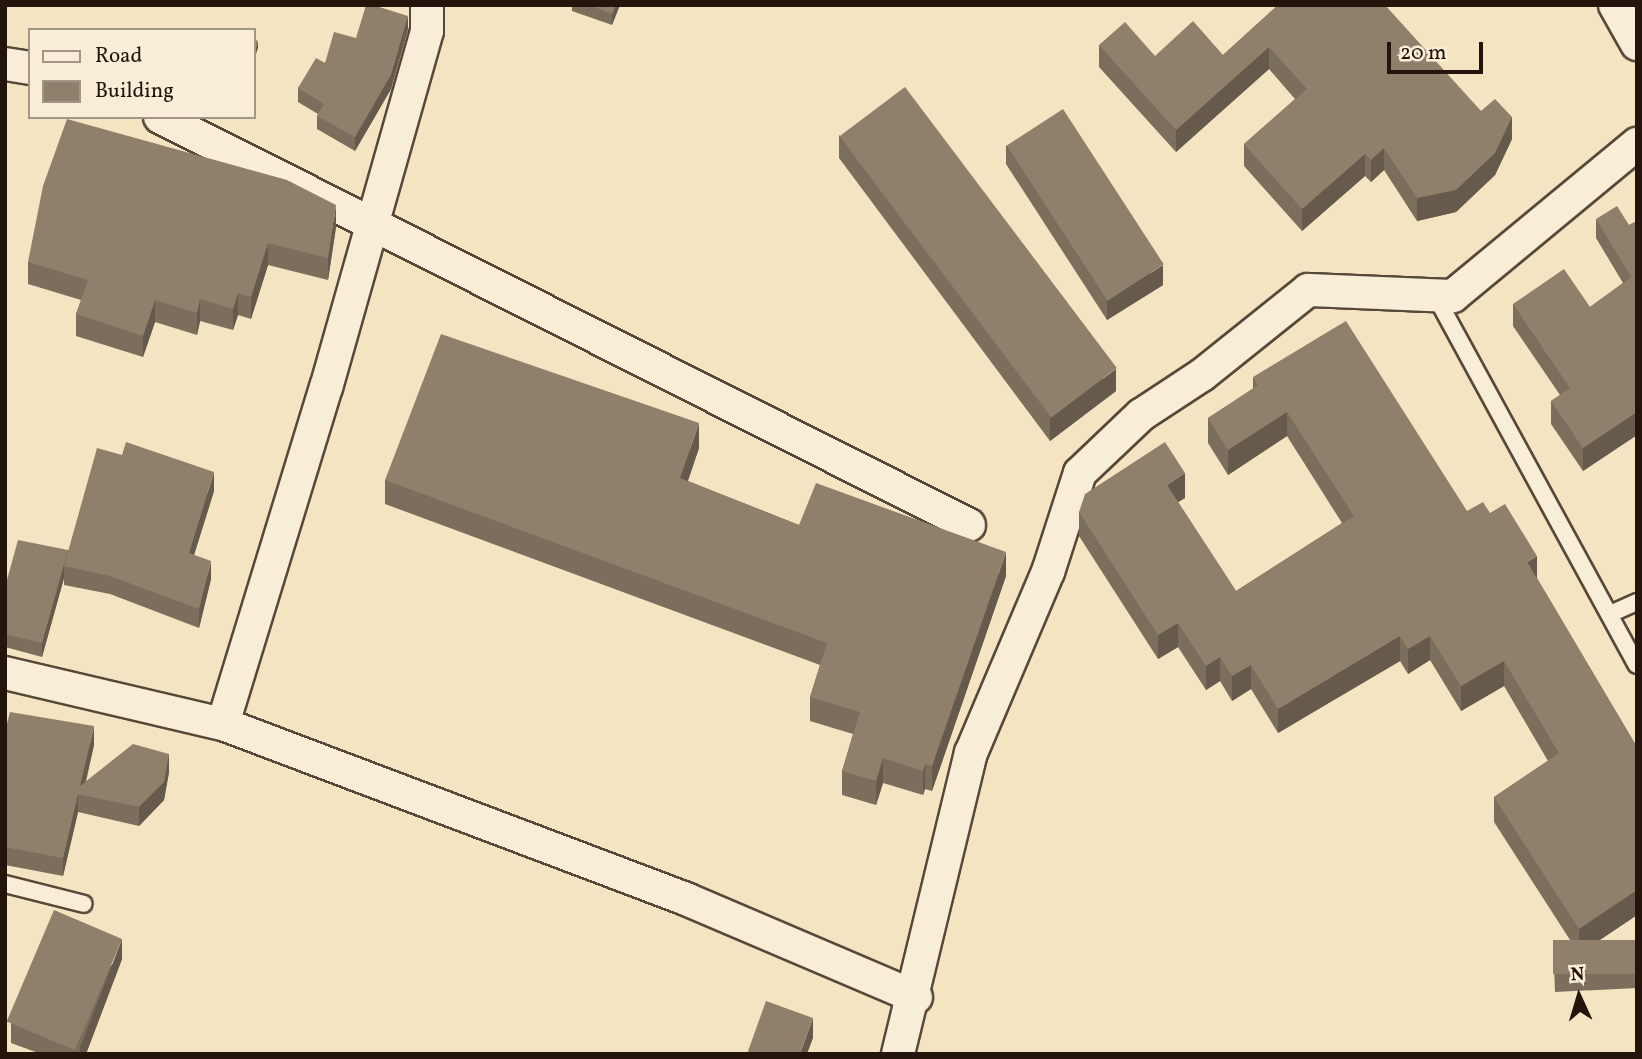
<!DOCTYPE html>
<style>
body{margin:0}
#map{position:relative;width:1642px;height:1059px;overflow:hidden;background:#f4e4c2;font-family:Vollkorn,serif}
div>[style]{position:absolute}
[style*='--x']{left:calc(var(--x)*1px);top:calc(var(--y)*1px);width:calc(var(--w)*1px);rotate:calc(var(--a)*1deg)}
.roads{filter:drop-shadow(2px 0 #57483a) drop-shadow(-2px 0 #57483a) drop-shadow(0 2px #57483a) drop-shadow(0 -2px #57483a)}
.lane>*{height:16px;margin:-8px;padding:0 8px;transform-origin:8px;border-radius:8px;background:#f8edd7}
.street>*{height:32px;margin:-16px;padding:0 16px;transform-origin:16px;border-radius:16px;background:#f8edd7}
.wall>*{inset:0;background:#7c6e5c}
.shaded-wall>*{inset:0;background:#655a4b}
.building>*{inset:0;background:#90806b;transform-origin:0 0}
span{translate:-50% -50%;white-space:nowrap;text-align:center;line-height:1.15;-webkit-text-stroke:5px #f8edd7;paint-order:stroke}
.frame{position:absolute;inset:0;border:7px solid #23140c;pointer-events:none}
.legend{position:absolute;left:28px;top:28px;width:228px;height:91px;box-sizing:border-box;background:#f8edd7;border:2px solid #a39686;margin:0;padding:9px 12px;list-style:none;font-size:21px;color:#23140c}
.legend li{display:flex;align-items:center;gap:14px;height:35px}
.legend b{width:35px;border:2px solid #a39686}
.north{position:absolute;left:1544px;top:961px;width:70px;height:70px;-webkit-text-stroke:5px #f8edd7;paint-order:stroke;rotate:356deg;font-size:19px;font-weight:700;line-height:28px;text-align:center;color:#23140c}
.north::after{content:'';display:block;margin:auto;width:24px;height:32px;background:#23140c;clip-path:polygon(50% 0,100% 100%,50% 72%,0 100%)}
.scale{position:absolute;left:1387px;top:42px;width:96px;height:32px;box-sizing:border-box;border:4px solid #23140c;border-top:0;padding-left:9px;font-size:21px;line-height:24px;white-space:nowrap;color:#23140c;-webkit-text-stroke:5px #f8edd7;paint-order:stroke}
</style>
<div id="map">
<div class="roads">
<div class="lane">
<i style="--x:1436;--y:297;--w:419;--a:61.4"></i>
<i style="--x:1610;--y:614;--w:30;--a:-24"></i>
<i style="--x:5;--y:884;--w:81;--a:14.2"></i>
</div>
<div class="street">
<i style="--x:427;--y:5;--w:26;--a:90"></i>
<i style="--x:427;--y:31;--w:370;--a:105.8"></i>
<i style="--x:326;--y:387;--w:352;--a:107"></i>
<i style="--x:223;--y:724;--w:495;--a:20.7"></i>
<i style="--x:686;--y:899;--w:250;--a:23.1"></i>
<i style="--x:1615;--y:5;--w:45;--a:60.6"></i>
<i style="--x:5;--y:64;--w:25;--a:9"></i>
<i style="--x:160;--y:117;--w:906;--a:26.76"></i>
<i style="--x:5;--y:673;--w:224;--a:13.2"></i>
<i style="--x:898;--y:1054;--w:310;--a:-76.4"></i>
<i style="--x:971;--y:753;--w:197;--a:-67"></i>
<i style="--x:1048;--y:572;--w:104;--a:-72.1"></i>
<i style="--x:1080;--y:473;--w:84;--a:-43.6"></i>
<i style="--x:1141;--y:415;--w:73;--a:-33.3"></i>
<i style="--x:1202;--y:375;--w:136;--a:-38.7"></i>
<i style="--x:1308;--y:290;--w:145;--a:2.4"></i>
<i style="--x:1453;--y:296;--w:239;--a:-39.6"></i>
</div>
</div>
<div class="wall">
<i style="clip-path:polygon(572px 5px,620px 5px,612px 25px,572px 11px)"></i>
<i style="clip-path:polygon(1278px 5px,1481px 111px,1512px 139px,1495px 175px,1456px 212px,1417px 221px,1384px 170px,1371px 182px,1365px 176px,1302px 231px,1244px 166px,1244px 144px,1295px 99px,1269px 69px,1176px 152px,1099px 67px,1099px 45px,1155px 56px,1223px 55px)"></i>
<i style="clip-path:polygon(408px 29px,391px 89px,355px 151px,317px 129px,317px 116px,318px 114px,298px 102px,298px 88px,325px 63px,356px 38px)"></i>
<i style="clip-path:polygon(839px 135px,1116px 391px,1050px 441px,839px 158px)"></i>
<i style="clip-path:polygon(1006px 145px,1163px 285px,1107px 320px,1006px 164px)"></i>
<i style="clip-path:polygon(1596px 219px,1629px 225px,1637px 221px,1637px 435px,1583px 471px,1551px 424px,1551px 401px,1560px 395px,1513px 326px,1513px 304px,1590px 307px,1623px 283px,1596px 238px)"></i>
<i style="clip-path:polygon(336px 227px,328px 280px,268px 265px,251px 319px,238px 315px,233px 330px,200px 321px,197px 335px,155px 322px,143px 357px,76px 336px,76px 314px,81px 300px,28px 284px,28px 262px)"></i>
<i style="clip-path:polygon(1253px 377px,1467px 511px,1490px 513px,1537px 578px,1637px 747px,1637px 915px,1597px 942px,1637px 940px,1637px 988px,1555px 992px,1553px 943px,1572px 943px,1494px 822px,1494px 797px,1548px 761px,1504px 686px,1461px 711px,1430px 660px,1408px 674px,1400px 661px,1278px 733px,1251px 689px,1232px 701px,1220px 681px,1206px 690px,1178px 647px,1158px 659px,1079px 536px,1079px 512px,1185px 498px,1178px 502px,1236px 591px,1342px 523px,1287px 436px,1228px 475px,1208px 443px,1208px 418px,1253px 389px)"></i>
<i style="clip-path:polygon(699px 448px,688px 481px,799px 525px,1006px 576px,932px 791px,925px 789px,923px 795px,883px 783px,876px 805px,842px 795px,842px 771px,853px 734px,810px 721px,810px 697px,820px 665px,385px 504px,385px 480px)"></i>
<i style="clip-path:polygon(214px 491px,194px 555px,211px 579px,199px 628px,110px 594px,64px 585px,64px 578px,42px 657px,5px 647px,5px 587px,68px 550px)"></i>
<i style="clip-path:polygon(5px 731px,94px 745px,86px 782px,169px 772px,164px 800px,139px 826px,78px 812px,63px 876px,5px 865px)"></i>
<i style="clip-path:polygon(122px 959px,86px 1054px,41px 1054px,11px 1043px,11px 1023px)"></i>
</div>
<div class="shaded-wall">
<i style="clip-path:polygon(616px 5px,620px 5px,612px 25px,612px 14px)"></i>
<i style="clip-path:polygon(408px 16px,408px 29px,391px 89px,355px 151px,355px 137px)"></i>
<i style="clip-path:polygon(258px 41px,258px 48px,254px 60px,254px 53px)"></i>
<i style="clip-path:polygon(1269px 47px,1269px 69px,1176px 152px,1176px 130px)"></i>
<i style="clip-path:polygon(1512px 117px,1512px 139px,1495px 175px,1456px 212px,1417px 221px,1417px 198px)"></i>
<i style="clip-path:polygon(1384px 148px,1384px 170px,1371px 182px,1371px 160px)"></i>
<i style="clip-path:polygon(1365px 154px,1365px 176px,1302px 231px,1302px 209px)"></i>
<i style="clip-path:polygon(336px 205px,336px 227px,328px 280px,328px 258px)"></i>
<i style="clip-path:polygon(268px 243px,268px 265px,251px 319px,251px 297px)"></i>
<i style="clip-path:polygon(1163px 265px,1163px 285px,1107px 320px,1107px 301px)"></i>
<i style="clip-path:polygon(238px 293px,238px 315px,233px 330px,233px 309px)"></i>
<i style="clip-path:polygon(200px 299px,200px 321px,197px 335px,197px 313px)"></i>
<i style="clip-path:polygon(155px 300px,155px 322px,143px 357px,143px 336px)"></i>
<i style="clip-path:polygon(1116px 369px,1116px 391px,1050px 441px,1050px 418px)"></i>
<i style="clip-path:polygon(1287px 412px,1287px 436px,1228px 475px,1228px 450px)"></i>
<i style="clip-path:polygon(1637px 412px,1637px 435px,1583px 471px,1583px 448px)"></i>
<i style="clip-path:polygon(699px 423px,699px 448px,680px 503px,680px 478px)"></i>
<i style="clip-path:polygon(214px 472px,214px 491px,189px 571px,189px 553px)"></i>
<i style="clip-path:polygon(1185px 473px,1185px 498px,1167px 509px,1167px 485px)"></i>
<i style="clip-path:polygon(7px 503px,7px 516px,5px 520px,5px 507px)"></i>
<i style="clip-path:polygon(68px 550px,64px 566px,64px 578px,42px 657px,42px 643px)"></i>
<i style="clip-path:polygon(1006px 552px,1006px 576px,932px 791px,932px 766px)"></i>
<i style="clip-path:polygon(1537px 556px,1537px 581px,1527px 562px)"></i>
<i style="clip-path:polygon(211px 561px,211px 579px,199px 628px,199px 609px)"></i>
<i style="clip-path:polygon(1178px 623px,1178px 647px,1158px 659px,1158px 635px)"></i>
<i style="clip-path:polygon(1400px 636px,1400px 661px,1278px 733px,1278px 709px)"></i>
<i style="clip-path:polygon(1430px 636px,1430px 660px,1408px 674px,1408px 649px)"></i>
<i style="clip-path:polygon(1220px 657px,1220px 681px,1206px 690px,1206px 666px)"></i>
<i style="clip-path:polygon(1504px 661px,1504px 686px,1461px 711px,1461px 686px)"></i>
<i style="clip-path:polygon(1251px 665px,1251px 689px,1232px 701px,1232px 676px)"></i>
<i style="clip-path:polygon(94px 726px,94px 745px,82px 795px,80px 786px)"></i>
<i style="clip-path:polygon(169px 754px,169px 772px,164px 800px,139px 826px,139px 807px)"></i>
<i style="clip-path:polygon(883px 758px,883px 783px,876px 805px,876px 781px)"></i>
<i style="clip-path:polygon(925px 764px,925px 789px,923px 795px,923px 771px)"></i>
<i style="clip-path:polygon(78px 794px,78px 812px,63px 876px,63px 858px)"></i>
<i style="clip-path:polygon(1637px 890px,1637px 915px,1579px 954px,1579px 929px)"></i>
<i style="clip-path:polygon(122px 939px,122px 959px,86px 1054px,80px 1054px,80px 1048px)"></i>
<i style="clip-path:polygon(813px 1018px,813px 1038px,807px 1054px,800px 1054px)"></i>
</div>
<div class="building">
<i style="clip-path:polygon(366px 5px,373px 5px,408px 16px,391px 75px,355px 137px,317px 116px,324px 104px,298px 88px,316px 58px,325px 63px,334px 32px,356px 38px)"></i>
<i style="clip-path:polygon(589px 5px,616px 5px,612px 14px)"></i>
<i style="clip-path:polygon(1278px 5px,1385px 5px,1481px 111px,1495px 99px,1512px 117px,1495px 153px,1456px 190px,1417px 198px,1384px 148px,1371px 160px,1365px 154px,1302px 209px,1244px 144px,1307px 89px,1269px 47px,1176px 130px,1099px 45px,1125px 22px,1155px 56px,1193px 21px,1223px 55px)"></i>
<i style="clip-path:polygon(254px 39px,258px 41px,254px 53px)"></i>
<i style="left:905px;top:87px;width:352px;height:82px;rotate:53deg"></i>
<i style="left:1063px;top:109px;width:185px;height:67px;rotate:57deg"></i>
<i style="clip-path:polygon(67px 119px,287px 180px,336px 205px,328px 258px,268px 243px,251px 297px,238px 293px,233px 309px,200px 299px,197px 313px,155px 300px,143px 336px,76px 314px,88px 280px,28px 262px,43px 186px)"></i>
<i style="clip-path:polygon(1617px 206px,1629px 225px,1637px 221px,1637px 273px,1631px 277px,1596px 219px)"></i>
<i style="clip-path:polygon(1564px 269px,1590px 307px,1637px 273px,1637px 412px,1583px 448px,1551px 401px,1570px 388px,1513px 304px)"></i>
<i style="clip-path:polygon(1346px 321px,1467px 511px,1483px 502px,1490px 513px,1505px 504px,1537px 556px,1527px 562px,1637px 747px,1637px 890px,1579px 929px,1494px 797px,1559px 753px,1504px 661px,1461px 686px,1430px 636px,1408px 649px,1400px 636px,1278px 709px,1251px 665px,1232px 676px,1220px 657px,1206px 666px,1178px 623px,1158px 635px,1079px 512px,1085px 494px,1165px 442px,1185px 473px,1167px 485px,1236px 591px,1354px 516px,1287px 412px,1228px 450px,1208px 418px,1258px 385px,1253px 377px)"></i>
<i style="clip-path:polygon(441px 334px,699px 423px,680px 478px,799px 525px,816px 483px,1006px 552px,932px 766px,925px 764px,923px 771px,883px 758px,876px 781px,842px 771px,860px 712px,810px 697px,827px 643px,385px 480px)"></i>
<i style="clip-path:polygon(126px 442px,214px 472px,189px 553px,211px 561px,199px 609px,110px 576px,64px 566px,97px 448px,122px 455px)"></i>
<i style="clip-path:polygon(18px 540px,68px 550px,42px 643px,5px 634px,5px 608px,7px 602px,5px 601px,5px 587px)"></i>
<i style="clip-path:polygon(10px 712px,94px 726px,80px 786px,133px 744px,169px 754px,164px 782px,139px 807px,78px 794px,63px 858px,5px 847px,5px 731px)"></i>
<i style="left:54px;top:910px;width:74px;height:121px;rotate:23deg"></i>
<i style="left:1637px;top:940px;width:34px;height:84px;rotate:90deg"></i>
<i style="clip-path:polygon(766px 1001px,813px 1018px,800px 1054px,747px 1054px)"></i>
</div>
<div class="frame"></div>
<ul class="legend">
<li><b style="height:9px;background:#f8edd7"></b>Road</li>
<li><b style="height:19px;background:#90806b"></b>Building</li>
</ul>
<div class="north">N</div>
<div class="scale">20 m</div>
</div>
